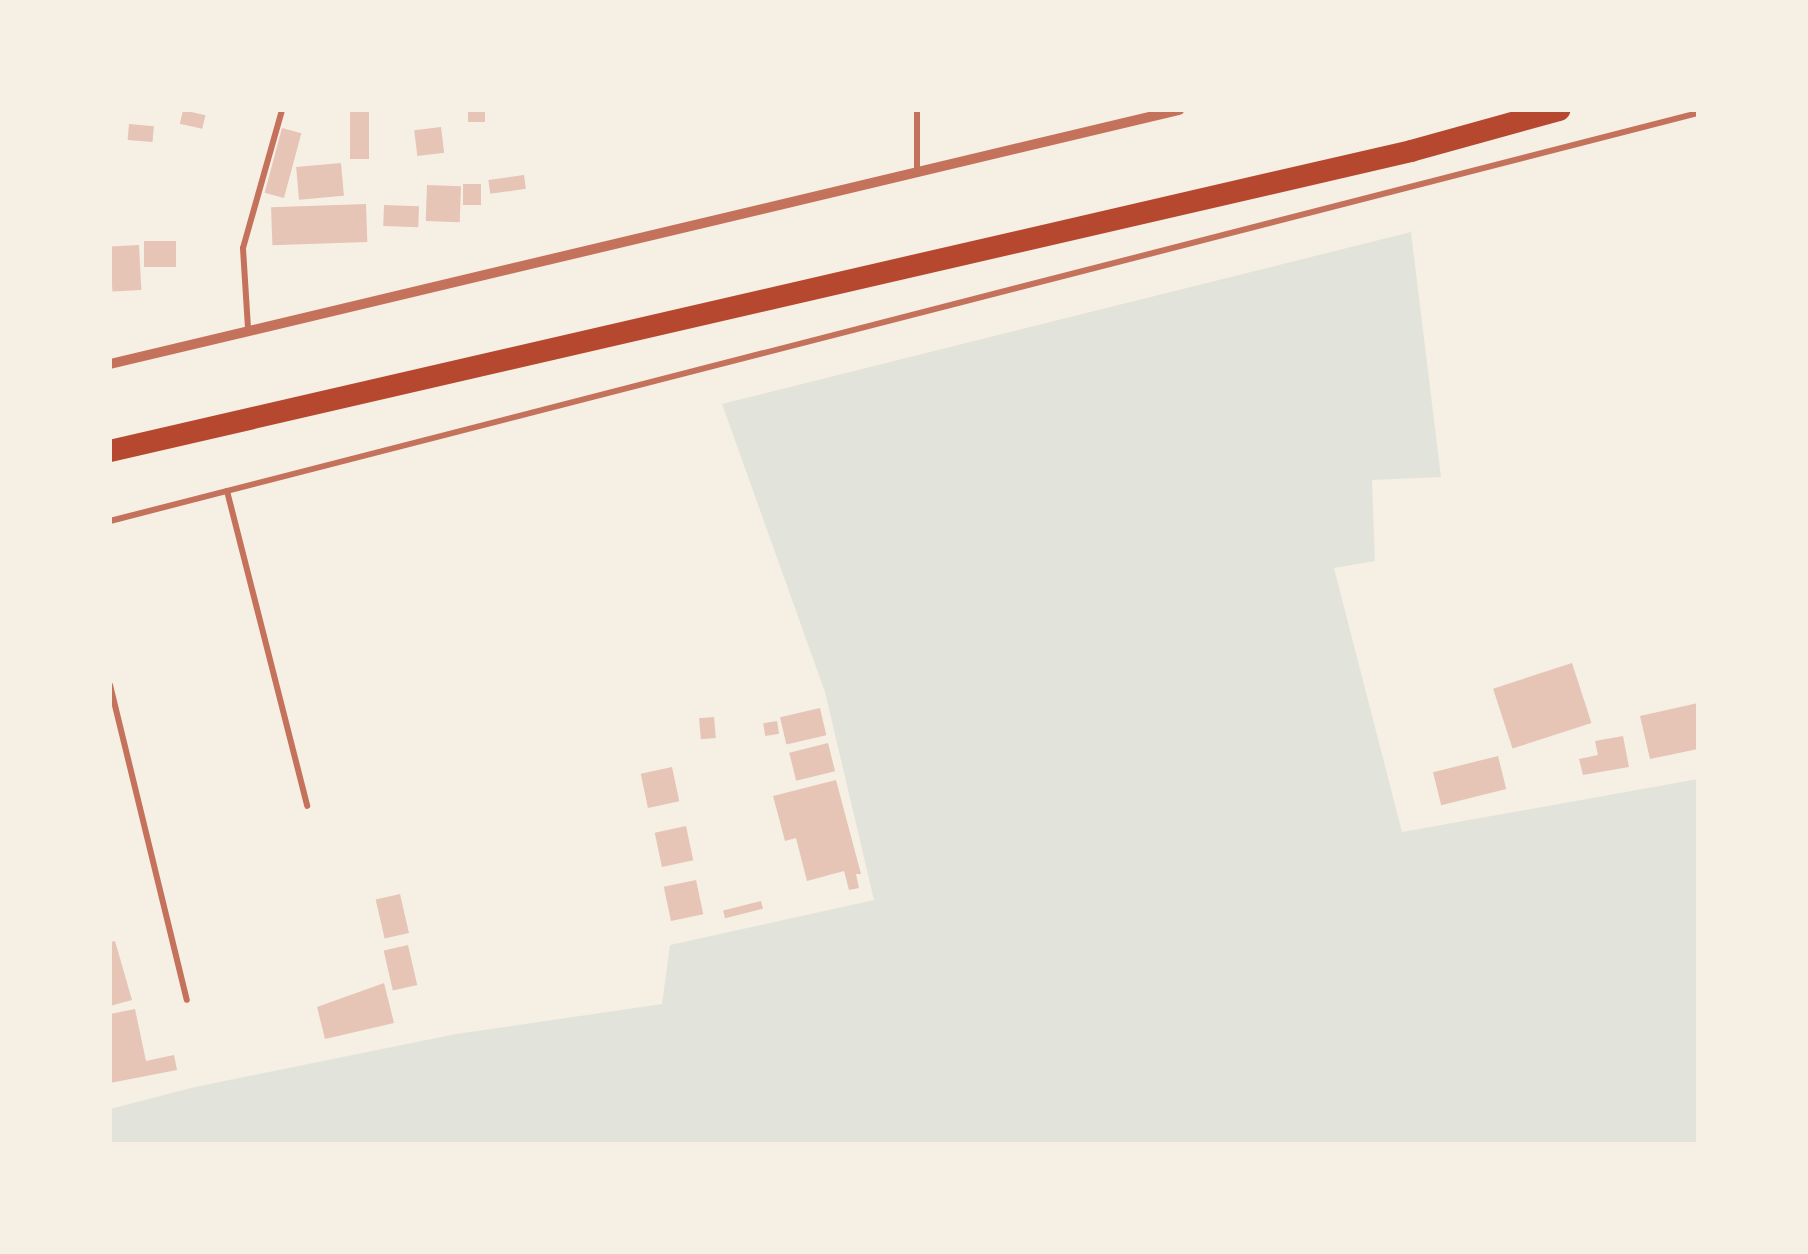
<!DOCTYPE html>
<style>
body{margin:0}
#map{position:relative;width:1808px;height:1254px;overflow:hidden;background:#f6efe4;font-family:"Alegreya Sans",sans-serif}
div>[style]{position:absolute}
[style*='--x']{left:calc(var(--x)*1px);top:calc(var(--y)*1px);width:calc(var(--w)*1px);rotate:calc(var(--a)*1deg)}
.green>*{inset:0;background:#e2e4dc}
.building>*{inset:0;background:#e6c5b7;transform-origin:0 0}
.service>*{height:6px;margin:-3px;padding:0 3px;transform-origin:3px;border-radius:3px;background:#c5725c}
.minor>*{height:10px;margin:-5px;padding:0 5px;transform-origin:5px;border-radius:5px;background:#c5725c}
.trunk>*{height:22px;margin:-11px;padding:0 11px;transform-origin:11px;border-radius:11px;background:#b5482f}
span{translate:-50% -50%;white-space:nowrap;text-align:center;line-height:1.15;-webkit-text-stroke:8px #f6efe4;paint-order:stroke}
.frame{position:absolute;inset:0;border:112px solid #f6efe4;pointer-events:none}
</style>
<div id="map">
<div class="green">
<i style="clip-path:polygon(1411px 232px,1441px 477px,1372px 480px,1375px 561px,1334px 568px,1402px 832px,1698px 779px,1698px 1144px,110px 1144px,110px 1109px,195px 1087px,456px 1034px,662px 1004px,670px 945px,874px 900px,825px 692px,722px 404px)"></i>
</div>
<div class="building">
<i style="left:183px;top:110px;width:23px;height:14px;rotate:13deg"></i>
<i style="left:350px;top:110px;width:19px;height:49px"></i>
<i style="left:468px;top:110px;width:17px;height:12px"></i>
<i style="left:129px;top:124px;width:25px;height:16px;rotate:5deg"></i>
<i style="left:441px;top:127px;width:26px;height:27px;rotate:83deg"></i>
<i style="left:282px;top:128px;width:20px;height:67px;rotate:15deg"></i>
<i style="left:341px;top:163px;width:33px;height:45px;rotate:85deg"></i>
<i style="left:524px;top:175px;width:14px;height:36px;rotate:82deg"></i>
<i style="left:463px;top:184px;width:18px;height:21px"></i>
<i style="left:427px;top:185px;width:34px;height:36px;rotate:2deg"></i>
<i style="left:366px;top:204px;width:38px;height:95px;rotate:88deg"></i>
<i style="left:384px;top:205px;width:35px;height:21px;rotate:2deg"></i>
<i style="left:176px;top:241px;width:26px;height:32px;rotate:90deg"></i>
<i style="left:139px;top:245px;width:45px;height:29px;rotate:87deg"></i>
<i style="left:1572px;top:663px;width:63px;height:83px;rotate:72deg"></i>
<i style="clip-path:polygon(1698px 703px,1698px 749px,1650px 759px,1640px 716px)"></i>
<i style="left:820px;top:708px;width:28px;height:41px;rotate:77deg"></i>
<i style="left:714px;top:717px;width:21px;height:15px;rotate:85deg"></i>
<i style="left:777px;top:721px;width:13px;height:14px;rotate:81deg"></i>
<i style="clip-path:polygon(1623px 736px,1629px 767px,1583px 775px,1579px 759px,1598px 755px,1595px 741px)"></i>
<i style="left:828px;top:743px;width:29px;height:40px;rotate:76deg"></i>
<i style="left:1498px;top:756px;width:34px;height:67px;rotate:76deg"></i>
<i style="left:672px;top:767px;width:35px;height:32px;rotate:78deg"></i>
<i style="clip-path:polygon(836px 780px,861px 874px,856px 874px,859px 888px,849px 890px,844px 871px,807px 881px,796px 838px,785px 841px,773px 796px)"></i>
<i style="left:686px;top:826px;width:35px;height:32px;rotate:78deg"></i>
<i style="left:696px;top:880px;width:35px;height:33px;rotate:78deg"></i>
<i style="left:400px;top:894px;width:40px;height:25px;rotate:77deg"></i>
<i style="left:761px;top:901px;width:8px;height:39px;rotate:76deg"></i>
<i style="clip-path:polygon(115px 941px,132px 1000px,110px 1006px,110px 942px)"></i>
<i style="left:408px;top:945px;width:41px;height:25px;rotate:77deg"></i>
<i style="clip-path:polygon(384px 983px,394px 1023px,325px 1039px,317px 1007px)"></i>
<i style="clip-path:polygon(135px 1009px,146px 1061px,174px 1055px,177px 1070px,110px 1083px,110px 1014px)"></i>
</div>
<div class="service">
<i style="--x:917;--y:174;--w:64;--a:-90"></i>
<i style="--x:248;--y:328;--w:80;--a:-93.6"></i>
<i style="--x:243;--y:248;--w:143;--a:-74.2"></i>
<i style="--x:227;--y:491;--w:325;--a:75.7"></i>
<i style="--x:110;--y:521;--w:1640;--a:-14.41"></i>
<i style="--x:110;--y:685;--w:324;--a:76.3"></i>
</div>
<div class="minor">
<i style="--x:110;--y:364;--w:1099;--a:-13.37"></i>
</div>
<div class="trunk">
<i style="--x:110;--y:451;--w:1335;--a:-12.98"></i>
<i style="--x:1411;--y:151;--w:154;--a:-15.5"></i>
</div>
<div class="frame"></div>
</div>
